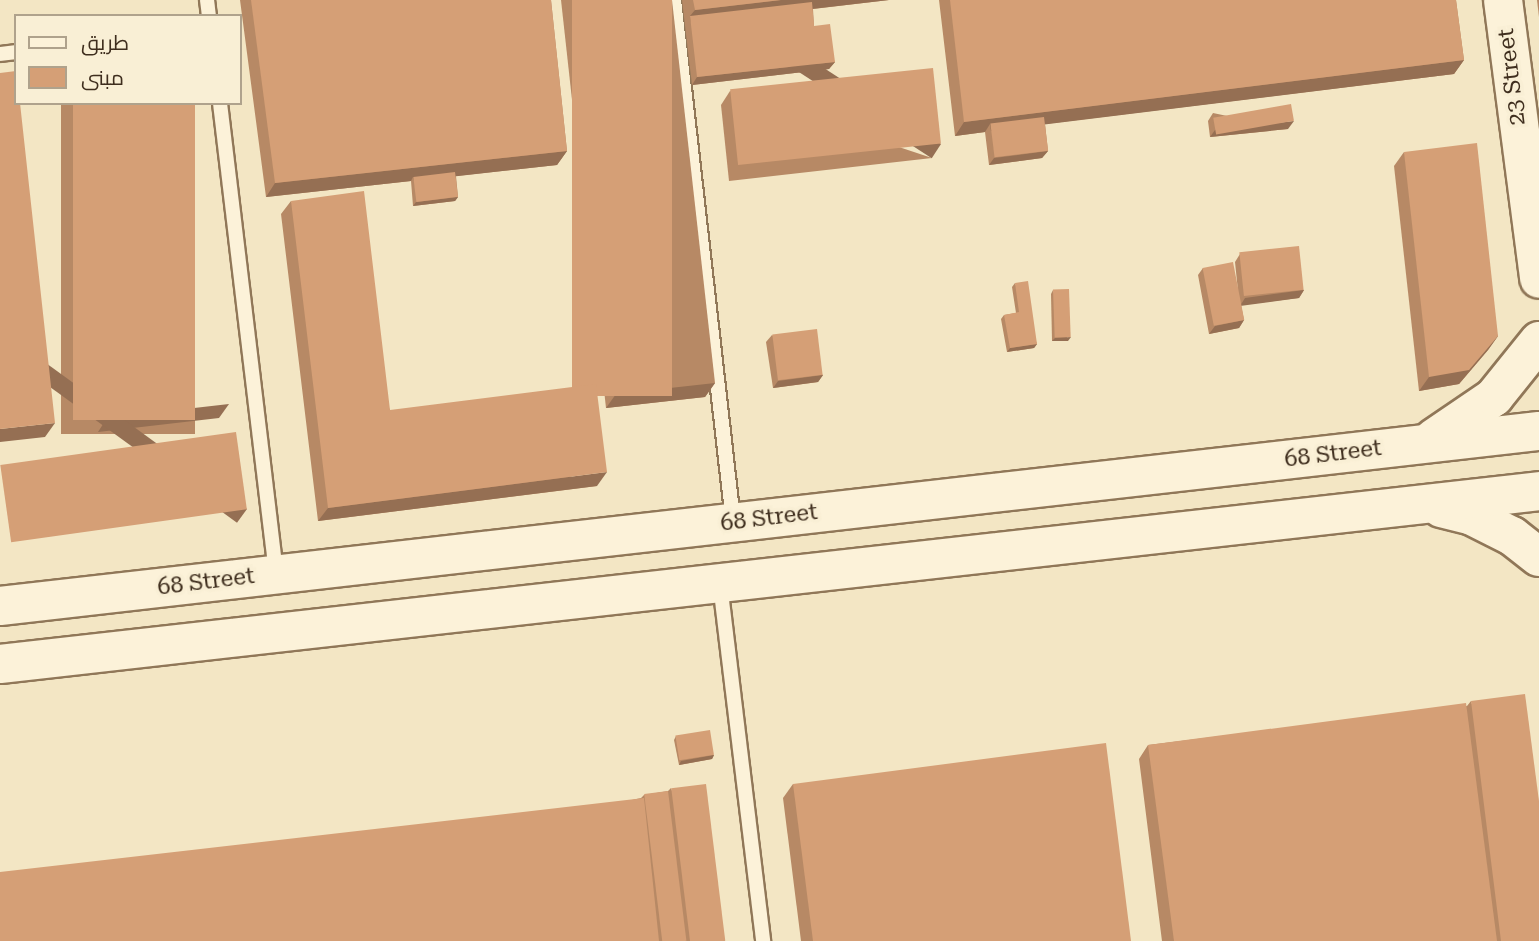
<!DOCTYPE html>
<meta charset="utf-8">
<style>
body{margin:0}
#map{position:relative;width:1539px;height:941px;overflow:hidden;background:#f3e6c4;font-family:"Roboto Serif",Cairo,serif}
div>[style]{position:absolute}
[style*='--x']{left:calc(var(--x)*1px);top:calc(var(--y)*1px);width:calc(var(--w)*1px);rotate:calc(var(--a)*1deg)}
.roads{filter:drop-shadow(2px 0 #907758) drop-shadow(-2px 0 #907758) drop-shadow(0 2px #907758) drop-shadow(0 -2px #907758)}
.lane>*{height:14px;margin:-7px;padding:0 7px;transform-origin:7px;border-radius:7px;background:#fcf2d9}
.secondary>*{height:38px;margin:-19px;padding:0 19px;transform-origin:19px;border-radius:19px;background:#fcf2d9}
.wall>*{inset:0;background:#b78965;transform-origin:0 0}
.shaded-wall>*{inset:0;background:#956f53;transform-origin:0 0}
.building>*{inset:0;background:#d59f76;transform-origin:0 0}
span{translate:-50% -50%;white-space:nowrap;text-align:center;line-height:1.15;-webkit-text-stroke:7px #f9efd5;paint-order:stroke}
.street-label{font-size:23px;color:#3f2e1e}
.legend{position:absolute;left:14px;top:14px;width:228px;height:91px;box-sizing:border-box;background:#f9efd5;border:2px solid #afa28c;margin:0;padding:9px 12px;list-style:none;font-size:21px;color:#3f2e1e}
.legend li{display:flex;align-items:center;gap:14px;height:35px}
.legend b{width:35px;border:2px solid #afa28c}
</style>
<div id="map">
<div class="roads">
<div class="lane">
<i style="--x:207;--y:0;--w:16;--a:83"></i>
<i style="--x:674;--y:0;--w:523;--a:83.53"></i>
<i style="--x:0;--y:54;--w:16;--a:-7"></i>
<i style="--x:220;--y:103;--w:473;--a:83.2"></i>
<i style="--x:720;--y:584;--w:360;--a:83.1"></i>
</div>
<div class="secondary">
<i style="--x:1503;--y:0;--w:281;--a:82.6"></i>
<i style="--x:1434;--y:438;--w:73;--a:-34.3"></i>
<i style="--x:1494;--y:397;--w:72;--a:-51.2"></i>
<i style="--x:1441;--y:508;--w:32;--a:14"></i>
<i style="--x:1472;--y:516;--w:45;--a:26.6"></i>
<i style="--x:1512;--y:536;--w:34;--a:38"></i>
<i style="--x:0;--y:606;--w:1549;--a:-6.49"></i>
<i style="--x:0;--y:664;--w:1549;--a:-6.41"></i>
</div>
</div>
<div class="wall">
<i style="clip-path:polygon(240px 0,551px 0,567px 151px,557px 165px,456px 176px,458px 197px,455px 201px,413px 206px,411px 181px,266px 197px)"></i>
<i style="clip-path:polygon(561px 0,672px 0,715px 383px,705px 397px,606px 408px)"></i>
<i style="clip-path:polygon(682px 0,889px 0,813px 9px,814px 26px,835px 62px,829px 69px,692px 85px)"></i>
<i style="clip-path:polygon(939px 0,1456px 0,1464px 60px,1454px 74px,1045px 124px,1048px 151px,1042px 158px,989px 165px,985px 132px,955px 136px)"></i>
<i style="clip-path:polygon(1537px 0,1539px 0,1539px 17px)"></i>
<i style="clip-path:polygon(730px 91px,932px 158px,729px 181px,721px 105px)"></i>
<i style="left:61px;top:103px;width:134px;height:331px"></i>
<i style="clip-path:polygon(1213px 113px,1288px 129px,1210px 137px,1208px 121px)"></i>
<i style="clip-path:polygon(1404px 152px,1498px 336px,1488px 350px,1459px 384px,1419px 391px,1394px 166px)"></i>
<i style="clip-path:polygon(291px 201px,390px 410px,597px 486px,318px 521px,281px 214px)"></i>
<i style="clip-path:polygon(1240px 254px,1304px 290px,1299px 298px,1241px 305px,1244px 320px,1239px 328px,1209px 334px,1198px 275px,1203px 268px,1238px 291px,1235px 262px)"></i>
<i style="clip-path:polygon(1015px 283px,1037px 344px,1034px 348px,1007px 352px,1001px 319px,1004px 315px,1016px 313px,1012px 287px)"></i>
<i style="clip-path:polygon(1053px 290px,1068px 341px,1052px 341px,1051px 294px)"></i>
<i style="clip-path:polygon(772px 335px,823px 375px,818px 382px,773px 388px,766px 342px)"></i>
<i style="clip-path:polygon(1471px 701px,1539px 941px,1162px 941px,1139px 759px,1148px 745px,1467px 706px)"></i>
<i style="clip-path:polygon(676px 736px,714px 755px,712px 759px,679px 765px,674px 740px)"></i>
<i style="clip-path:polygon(793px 784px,1131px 941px,801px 941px,783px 798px)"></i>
<i style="clip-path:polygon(671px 788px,725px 941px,0 941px,641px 798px,644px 795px,668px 791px)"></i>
</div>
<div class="shaded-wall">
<i style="clip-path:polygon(781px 0,889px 0,691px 23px,690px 16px,695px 10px)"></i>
<i style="clip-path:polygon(1464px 60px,1454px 74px,991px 131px,990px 124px,985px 132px,955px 136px,964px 122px)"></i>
<i style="clip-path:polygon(835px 62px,829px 69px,692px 85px,697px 77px)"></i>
<i style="clip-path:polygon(1294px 121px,1288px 129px,1210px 137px,1215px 130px)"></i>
<i style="left:941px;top:144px;width:17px;height:203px;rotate:123deg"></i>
<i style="clip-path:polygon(567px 151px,557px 165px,414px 181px,413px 177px,411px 181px,266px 197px,275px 183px)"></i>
<i style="clip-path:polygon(1048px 151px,1042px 158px,989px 165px,994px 158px)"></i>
<i style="clip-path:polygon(458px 197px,455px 201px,413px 206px,416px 202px)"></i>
<i style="clip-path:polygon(1304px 290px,1299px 298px,1240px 306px,1245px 298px)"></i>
<i style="clip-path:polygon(1244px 320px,1239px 328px,1209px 334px,1215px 326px)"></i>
<i style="clip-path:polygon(1498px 336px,1488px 350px,1459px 384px,1419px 391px,1429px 377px)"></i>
<i style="clip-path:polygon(1071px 337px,1068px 341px,1052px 341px,1055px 338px)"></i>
<i style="clip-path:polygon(1037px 344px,1034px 348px,1007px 352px,1010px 348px)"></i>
<i style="clip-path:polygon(823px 375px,818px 382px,773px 388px,778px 381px)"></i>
<i style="clip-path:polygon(715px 383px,705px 397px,606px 408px,616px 394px)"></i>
<i style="clip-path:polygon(229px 404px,219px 418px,98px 432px,107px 418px)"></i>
<i style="clip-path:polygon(55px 423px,45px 437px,0 442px,0 429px)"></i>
<i style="clip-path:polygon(607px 472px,597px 486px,318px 521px,328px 508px)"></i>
<i style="left:247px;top:509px;width:17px;height:249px;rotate:126deg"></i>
<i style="clip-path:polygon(714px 755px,712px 759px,679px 765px,681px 761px)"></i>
</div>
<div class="building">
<i style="clip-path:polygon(251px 0,551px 0,567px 151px,275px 183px)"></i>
<i style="left:572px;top:0;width:100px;height:396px"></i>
<i style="clip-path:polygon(693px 0,781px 0,695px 10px)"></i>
<i style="clip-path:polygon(950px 0,1456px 0,1464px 60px,964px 122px)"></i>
<i style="clip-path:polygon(812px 2px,814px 26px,830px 24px,835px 62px,697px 77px,690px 16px)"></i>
<i style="left:933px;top:68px;width:76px;height:204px;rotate:84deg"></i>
<i style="clip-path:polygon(16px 71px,16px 103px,20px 103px,55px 423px,0 429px,0 73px)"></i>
<i style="left:73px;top:103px;width:122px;height:317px"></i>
<i style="left:1291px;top:104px;width:17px;height:79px;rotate:80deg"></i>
<i style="left:1044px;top:117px;width:34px;height:54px;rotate:83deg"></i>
<i style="clip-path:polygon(1477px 143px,1498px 336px,1469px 370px,1429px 377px,1404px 152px)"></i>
<i style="left:455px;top:172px;width:25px;height:42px;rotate:83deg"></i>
<i style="clip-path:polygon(364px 191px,390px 410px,596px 384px,607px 472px,328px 508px,291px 201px)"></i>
<i style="left:1299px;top:246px;width:44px;height:60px;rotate:84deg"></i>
<i style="left:1233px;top:262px;width:59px;height:31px;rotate:79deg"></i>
<i style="clip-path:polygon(1028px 281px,1037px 344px,1010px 348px,1004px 315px,1019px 312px,1015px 283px)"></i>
<i style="left:1069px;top:289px;width:48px;height:16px;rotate:88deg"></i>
<i style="left:817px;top:329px;width:46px;height:45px;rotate:83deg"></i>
<i style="left:236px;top:432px;width:78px;height:238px;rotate:82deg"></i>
<i style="clip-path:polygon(1525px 694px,1539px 801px,1539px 941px,1501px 941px,1471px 701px)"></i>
<i style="clip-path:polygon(1466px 703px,1497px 941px,1174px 941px,1148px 745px)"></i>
<i style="left:710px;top:730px;width:25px;height:35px;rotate:81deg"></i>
<i style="clip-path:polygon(1106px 743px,1131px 941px,813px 941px,793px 784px)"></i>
<i style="left:706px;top:784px;width:158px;height:35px;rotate:83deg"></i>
<i style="left:668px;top:791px;width:151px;height:24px;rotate:83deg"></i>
<i style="clip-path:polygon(644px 798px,659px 941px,0 941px,0 872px)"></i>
</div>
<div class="street-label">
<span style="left:1512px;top:77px;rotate:-97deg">23 Street</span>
<span style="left:1333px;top:454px;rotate:-7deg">68 Street</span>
<span style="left:769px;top:518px;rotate:-7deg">68 Street</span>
<span style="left:206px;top:582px;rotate:-7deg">68 Street</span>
</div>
<ul class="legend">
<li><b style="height:9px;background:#fcf2d9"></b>طريق</li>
<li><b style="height:19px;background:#d59f76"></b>مبنى</li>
</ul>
</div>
